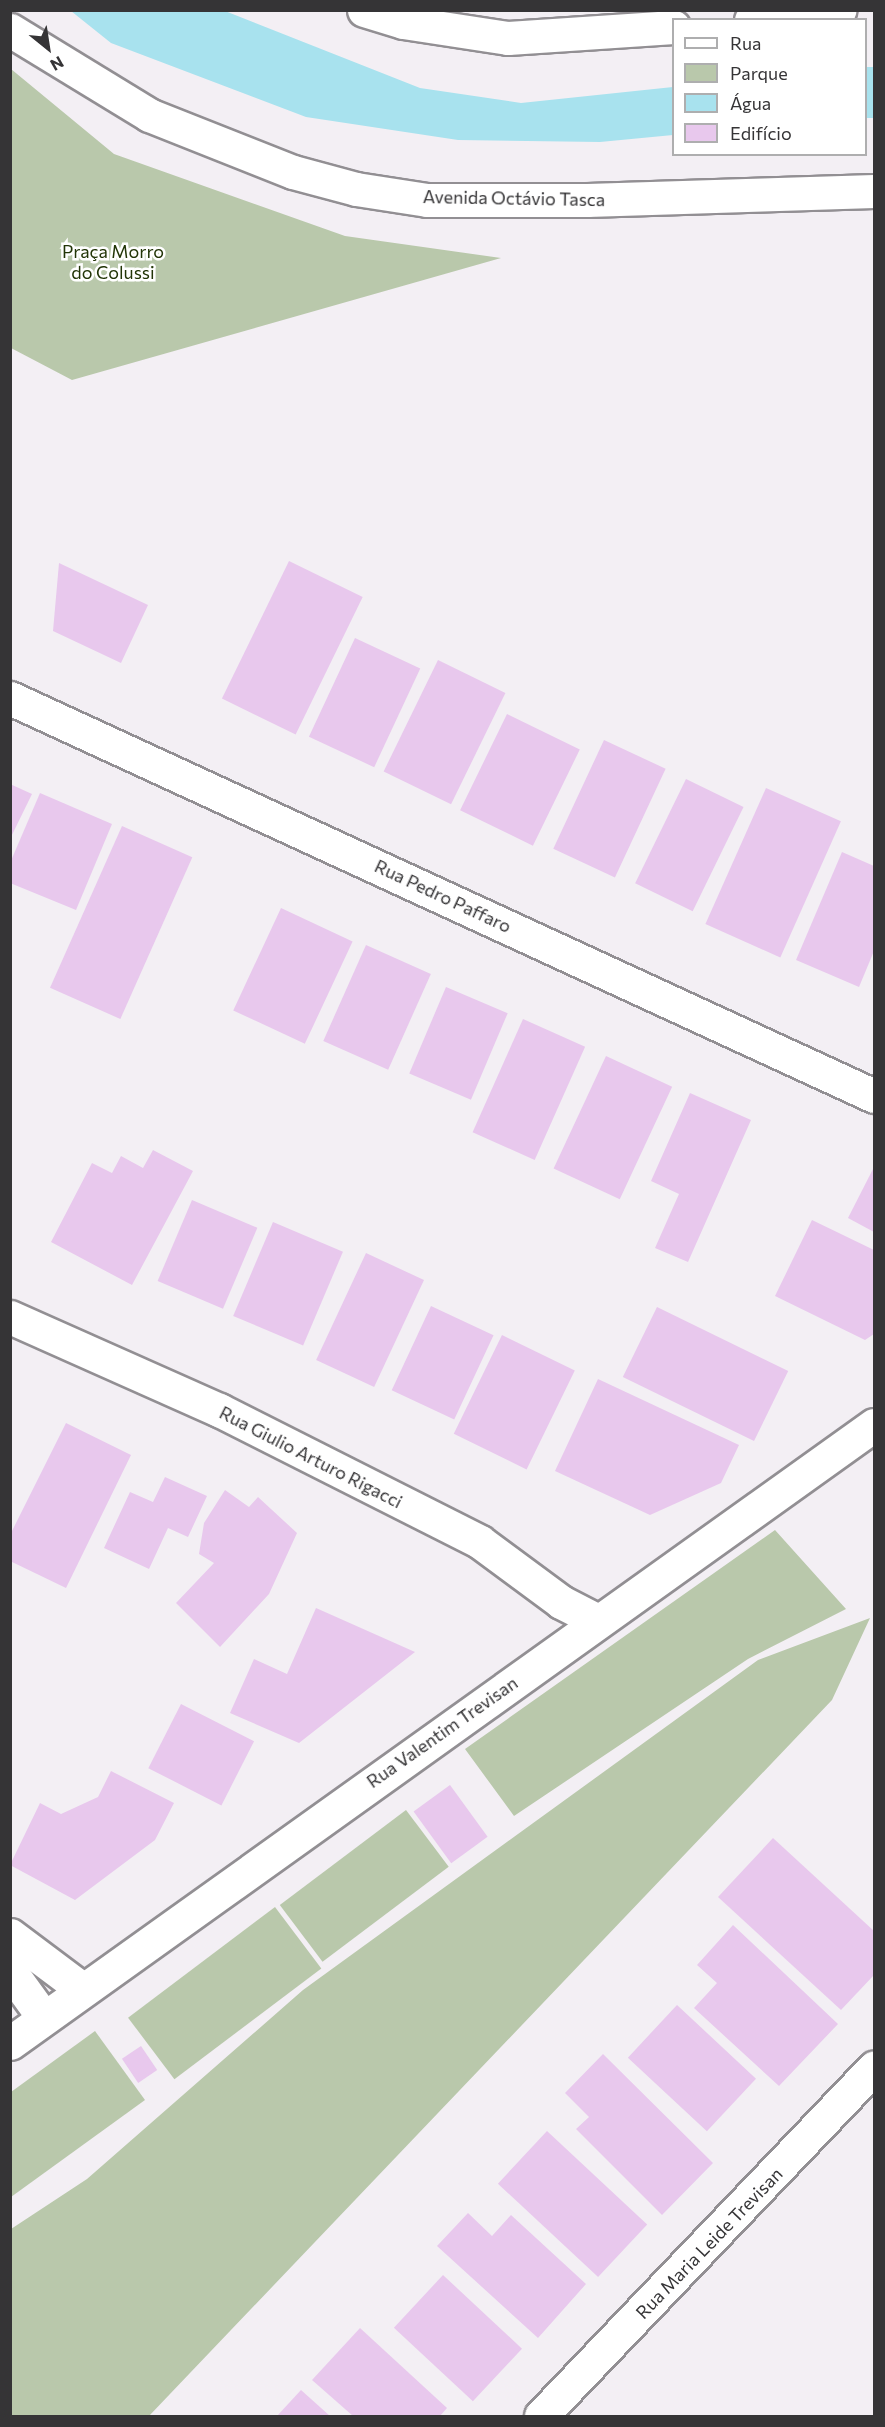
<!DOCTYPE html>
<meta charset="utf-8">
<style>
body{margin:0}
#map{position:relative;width:885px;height:2427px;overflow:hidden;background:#f3eff4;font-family:Commissioner,sans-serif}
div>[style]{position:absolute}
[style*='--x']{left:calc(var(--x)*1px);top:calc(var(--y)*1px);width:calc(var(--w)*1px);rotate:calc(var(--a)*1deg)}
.green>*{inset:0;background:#b9c8ab;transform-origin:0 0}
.water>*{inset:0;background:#a8e2ee;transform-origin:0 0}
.building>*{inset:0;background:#e8c8ed;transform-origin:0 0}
.roads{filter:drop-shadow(2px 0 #928f93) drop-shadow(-2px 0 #928f93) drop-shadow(0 2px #928f93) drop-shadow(0 -2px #928f93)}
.street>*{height:33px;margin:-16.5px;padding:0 16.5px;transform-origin:16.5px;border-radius:16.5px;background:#fff}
.secondary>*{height:33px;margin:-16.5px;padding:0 16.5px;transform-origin:16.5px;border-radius:16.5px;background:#fff}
span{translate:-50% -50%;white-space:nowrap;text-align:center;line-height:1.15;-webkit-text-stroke:5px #fff;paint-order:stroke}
.street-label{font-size:18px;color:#353436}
.park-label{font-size:18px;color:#223507}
.frame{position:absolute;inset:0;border:12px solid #353436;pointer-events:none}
.legend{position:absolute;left:672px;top:18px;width:195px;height:138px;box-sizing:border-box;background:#fff;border:2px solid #aeaeaf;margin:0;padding:8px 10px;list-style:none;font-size:18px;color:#353436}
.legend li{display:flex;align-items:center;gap:12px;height:30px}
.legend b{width:30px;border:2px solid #aeaeaf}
.north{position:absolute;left:18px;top:18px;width:60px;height:60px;-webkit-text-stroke:4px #fff;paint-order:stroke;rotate:150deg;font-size:16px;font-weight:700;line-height:24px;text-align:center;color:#353436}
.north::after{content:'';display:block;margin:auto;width:21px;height:27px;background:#353436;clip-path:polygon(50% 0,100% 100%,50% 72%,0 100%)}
</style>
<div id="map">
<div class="green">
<i style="clip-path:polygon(11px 69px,114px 154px,345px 236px,501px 258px,72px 380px,11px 348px)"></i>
<i style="clip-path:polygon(775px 1530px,846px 1609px,748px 1659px,514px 1816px,465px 1749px)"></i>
<i style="clip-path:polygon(870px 1618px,832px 1700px,149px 2416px,11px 2416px,11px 2229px,87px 2179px,303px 1990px,758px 1660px)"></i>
<i style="left:406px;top:1810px;width:71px;height:158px;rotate:53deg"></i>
<i style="left:275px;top:1907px;width:77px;height:184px;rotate:53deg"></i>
<i style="clip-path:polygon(95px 2031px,145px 2100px,11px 2197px,11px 2092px)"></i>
</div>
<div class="water">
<i style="clip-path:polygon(71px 11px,225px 11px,420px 88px,521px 103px,673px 87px,673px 135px,600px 142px,458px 140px,306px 117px,111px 43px)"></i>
<i style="left:866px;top:67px;width:8px;height:51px"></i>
</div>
<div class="building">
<i style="left:289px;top:561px;width:82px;height:153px;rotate:26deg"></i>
<i style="clip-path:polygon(59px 563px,148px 605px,121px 663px,53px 631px)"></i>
<i style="left:355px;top:638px;width:72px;height:109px;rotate:25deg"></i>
<i style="left:438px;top:660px;width:75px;height:124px;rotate:26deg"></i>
<i style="left:507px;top:714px;width:81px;height:107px;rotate:26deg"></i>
<i style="left:604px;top:740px;width:68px;height:120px;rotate:25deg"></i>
<i style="left:686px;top:779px;width:64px;height:116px;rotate:26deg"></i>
<i style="clip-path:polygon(10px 784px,32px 794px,10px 839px)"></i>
<i style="left:766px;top:788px;width:82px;height:149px;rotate:24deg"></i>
<i style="clip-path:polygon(40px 793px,112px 824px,76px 910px,10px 883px,10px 863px)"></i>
<i style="left:122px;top:826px;width:77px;height:177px;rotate:24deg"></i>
<i style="clip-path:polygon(842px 852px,874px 866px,874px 951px,859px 987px,796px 960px)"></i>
<i style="left:281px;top:908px;width:79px;height:113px;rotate:25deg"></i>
<i style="left:366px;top:945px;width:71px;height:105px;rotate:24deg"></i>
<i style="left:446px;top:987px;width:67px;height:94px;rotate:23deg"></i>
<i style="left:523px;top:1019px;width:68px;height:124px;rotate:24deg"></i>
<i style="left:606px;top:1056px;width:73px;height:124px;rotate:25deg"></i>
<i style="clip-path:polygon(690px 1093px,751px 1120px,688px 1262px,655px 1248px,679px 1194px,651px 1181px)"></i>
<i style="clip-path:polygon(153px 1150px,193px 1171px,132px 1285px,51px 1242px,92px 1163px,112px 1173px,121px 1156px,143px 1168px)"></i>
<i style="clip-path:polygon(874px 1167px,874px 1232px,848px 1218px)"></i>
<i style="left:192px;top:1200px;width:71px;height:88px;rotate:23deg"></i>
<i style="clip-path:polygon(812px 1220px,874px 1250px,874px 1334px,865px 1340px,775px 1296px)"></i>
<i style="left:273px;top:1222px;width:76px;height:102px;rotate:23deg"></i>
<i style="left:366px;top:1253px;width:64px;height:118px;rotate:25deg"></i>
<i style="left:431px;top:1306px;width:69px;height:93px;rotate:25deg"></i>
<i style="left:657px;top:1307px;width:146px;height:78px;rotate:26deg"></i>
<i style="left:502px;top:1335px;width:81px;height:110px;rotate:26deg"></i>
<i style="clip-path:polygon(598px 1379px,739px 1445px,721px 1483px,650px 1515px,555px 1471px)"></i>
<i style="clip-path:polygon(66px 1423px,131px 1455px,66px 1588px,10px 1561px,10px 1535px)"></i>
<i style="clip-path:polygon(165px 1477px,207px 1496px,188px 1537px,168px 1528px,149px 1569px,104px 1548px,130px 1492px,153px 1502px)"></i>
<i style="clip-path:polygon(225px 1490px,249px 1507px,258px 1497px,297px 1533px,269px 1594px,220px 1647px,176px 1603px,214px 1563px,199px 1554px,204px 1523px)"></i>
<i style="clip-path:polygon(316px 1608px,415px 1652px,299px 1743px,230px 1713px,254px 1659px,287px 1674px)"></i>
<i style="left:181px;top:1704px;width:82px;height:72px;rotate:27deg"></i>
<i style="clip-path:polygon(111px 1771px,174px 1803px,155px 1840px,75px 1900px,10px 1865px,40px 1803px,61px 1814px,98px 1797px)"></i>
<i style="left:450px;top:1785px;width:64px;height:45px;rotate:54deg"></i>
<i style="clip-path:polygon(773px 1838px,874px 1931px,874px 1975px,841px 2010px,718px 1897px)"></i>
<i style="clip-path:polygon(733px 1925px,838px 2024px,779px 2086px,694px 2008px,717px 1983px,697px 1965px)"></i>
<i style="left:677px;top:2005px;width:108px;height:72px;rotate:43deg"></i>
<i style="left:141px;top:2046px;width:29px;height:23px;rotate:56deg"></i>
<i style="clip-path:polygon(603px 2054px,713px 2163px,662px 2215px,576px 2129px,589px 2117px,565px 2093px)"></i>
<i style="left:547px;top:2131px;width:137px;height:72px;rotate:43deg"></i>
<i style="clip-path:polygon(468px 2213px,492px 2236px,511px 2215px,586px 2284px,538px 2338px,437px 2246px)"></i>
<i style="left:443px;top:2275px;width:108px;height:72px;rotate:43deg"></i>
<i style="clip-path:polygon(360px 2328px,447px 2408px,440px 2416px,353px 2416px,312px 2380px)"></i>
<i style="clip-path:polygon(301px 2390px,330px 2416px,277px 2416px)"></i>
</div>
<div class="roads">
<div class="street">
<i style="--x:10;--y:698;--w:951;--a:24.73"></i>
<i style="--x:10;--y:1317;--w:229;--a:24"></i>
<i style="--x:219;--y:1410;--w:292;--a:26.8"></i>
<i style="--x:480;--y:1542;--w:101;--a:36.5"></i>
<i style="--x:561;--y:1602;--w:42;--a:27.2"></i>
<i style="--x:10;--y:1935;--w:90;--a:36.9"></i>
<i style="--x:10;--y:1971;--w:58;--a:54.1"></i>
<i style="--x:10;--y:2043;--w:1062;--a:-35.58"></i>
<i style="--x:541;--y:2416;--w:482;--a:-46.3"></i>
</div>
<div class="secondary">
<i style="--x:364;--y:10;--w:41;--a:17.1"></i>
<i style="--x:403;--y:22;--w:106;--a:8.7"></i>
<i style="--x:508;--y:38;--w:166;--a:-3.8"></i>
<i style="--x:751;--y:20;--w:89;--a:-6.5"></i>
<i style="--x:10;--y:30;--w:163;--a:31.4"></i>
<i style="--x:149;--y:115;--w:155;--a:21.6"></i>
<i style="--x:293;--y:172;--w:65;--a:15.1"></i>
<i style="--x:356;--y:189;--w:72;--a:8.8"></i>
<i style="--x:427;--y:200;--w:160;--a:0"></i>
<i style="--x:587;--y:200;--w:287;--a:-1.8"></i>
</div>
</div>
<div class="street-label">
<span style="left:514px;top:198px;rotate:1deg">Avenida Octávio Tasca</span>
<span style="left:443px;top:896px;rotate:25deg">Rua Pedro Paffaro</span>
<span style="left:311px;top:1457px;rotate:27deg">Rua Giulio Arturo Rigacci</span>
<span style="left:442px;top:1732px;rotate:-35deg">Rua Valentim Trevisan</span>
<span style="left:709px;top:2243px;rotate:-46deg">Rua Maria Leide Trevisan</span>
</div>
<div class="park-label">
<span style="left:113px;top:262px">Praça Morro<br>do Colussi</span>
</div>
<div class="frame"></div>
<ul class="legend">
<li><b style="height:8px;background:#fff"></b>Rua</li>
<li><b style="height:16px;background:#b9c8ab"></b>Parque</li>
<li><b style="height:16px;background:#a8e2ee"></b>Água</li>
<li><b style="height:16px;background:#e8c8ed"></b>Edifício</li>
</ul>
<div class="north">N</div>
</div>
